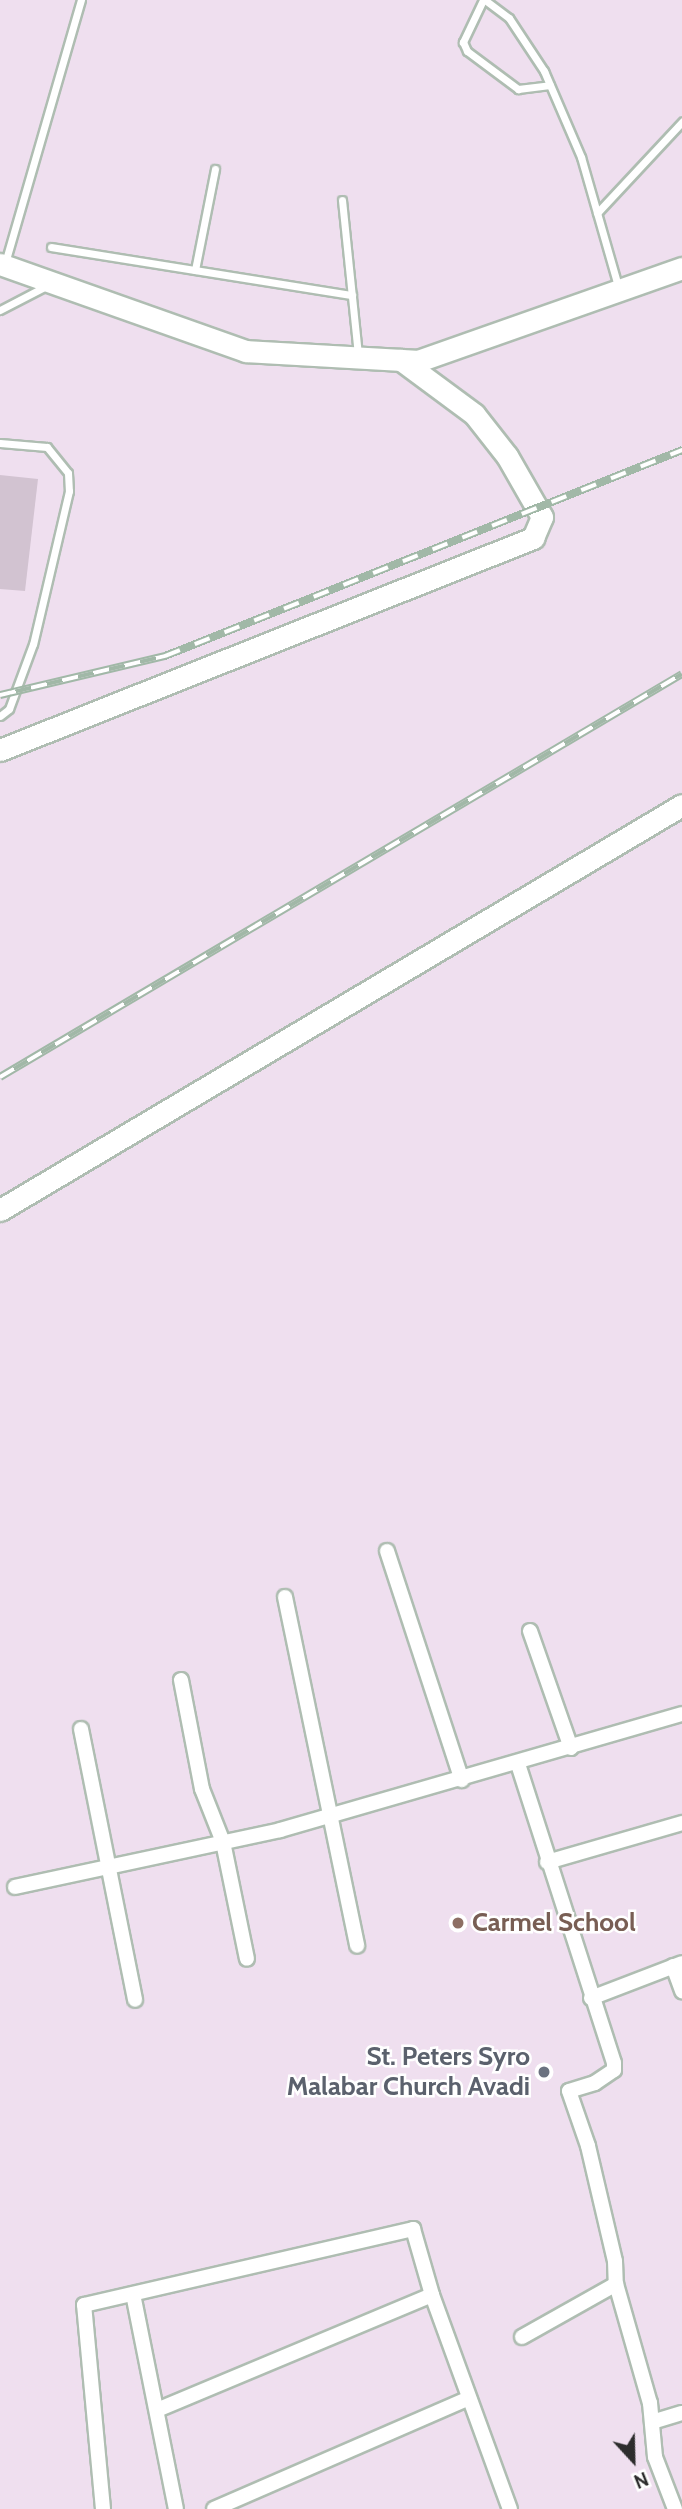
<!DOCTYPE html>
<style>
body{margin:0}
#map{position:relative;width:682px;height:2509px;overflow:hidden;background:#efdfef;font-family:Cabin,sans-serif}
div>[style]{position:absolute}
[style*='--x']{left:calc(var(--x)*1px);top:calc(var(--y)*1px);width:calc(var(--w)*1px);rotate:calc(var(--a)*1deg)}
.building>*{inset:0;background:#d2c3d1}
.roads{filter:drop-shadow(2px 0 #afbdb2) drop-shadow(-2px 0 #afbdb2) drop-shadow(0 2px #afbdb2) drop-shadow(0 -2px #afbdb2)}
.lane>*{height:7px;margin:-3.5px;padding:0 3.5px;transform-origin:3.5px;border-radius:3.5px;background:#fff}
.street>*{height:14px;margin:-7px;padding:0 7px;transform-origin:7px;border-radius:7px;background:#fff}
.secondary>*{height:21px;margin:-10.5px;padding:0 10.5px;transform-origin:10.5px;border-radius:10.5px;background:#fff}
.rail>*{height:8px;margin-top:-4px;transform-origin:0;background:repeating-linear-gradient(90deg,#fff 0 16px,#a1b8a7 0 32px);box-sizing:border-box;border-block:2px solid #a1b8a7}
.dots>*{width:19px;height:19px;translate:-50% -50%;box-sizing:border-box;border:4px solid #fff;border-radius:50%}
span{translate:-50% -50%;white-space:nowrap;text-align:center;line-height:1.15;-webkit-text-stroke:5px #fff;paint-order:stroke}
.education-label{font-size:26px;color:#785e54;font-weight:700}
.left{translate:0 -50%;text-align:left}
.worship-label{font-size:26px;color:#5b616d;font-weight:700}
.right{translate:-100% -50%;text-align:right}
.north{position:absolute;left:598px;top:2425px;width:70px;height:70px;-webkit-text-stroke:5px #fff;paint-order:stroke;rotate:158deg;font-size:19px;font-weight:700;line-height:28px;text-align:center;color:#2d2d2d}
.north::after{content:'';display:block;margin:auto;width:24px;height:32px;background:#2d2d2d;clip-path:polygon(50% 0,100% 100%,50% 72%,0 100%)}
</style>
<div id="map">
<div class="building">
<i style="clip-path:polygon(0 475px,38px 479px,25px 591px,0 589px)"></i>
</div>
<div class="roads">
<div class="lane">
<i style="--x:483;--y:0;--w:47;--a:115.5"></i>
<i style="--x:463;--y:42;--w:10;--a:66"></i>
<i style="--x:467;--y:51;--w:64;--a:36.7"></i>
<i style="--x:518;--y:89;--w:32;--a:-7"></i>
<i style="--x:485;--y:0;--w:30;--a:37"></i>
<i style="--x:509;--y:18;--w:64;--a:56.6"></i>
<i style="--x:544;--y:71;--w:94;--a:66.7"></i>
<i style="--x:581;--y:157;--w:134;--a:74"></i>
<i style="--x:342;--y:200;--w:155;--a:84.1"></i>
<i style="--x:597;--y:213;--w:125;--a:-47"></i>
<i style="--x:51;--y:247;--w:305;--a:9.1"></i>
<i style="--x:5;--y:263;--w:274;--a:-73.9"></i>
<i style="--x:195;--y:270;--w:103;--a:-78.8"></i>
<i style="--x:0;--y:310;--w:54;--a:-27.5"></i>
<i style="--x:0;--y:443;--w:47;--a:4.9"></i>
<i style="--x:47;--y:447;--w:33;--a:51"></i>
<i style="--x:68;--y:473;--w:18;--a:87"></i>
<i style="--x:69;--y:491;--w:157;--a:103.2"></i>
<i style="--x:33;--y:644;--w:69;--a:110.3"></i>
<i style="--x:9;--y:709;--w:11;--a:142"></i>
</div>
<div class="street">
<i style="--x:387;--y:1551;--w:241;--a:71.9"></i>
<i style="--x:285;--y:1597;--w:356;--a:78.3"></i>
<i style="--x:530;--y:1631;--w:124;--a:70.7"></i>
<i style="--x:181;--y:1680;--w:111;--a:79.1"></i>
<i style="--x:202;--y:1789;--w:57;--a:68.4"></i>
<i style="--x:223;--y:1842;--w:119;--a:78.4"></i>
<i style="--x:81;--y:1729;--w:276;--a:78.7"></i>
<i style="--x:518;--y:1764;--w:314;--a:72.2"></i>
<i style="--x:614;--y:2063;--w:7;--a:90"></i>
<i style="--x:614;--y:2070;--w:23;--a:146"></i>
<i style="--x:595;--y:2083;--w:27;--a:163"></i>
<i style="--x:569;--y:2091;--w:58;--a:70.9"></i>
<i style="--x:588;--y:2146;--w:118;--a:76.8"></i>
<i style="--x:615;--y:2261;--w:23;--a:88"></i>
<i style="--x:616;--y:2284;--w:124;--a:74.1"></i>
<i style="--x:650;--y:2403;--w:54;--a:84.7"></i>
<i style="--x:655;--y:2457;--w:56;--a:69"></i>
<i style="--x:547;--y:1862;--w:141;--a:-16.1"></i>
<i style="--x:15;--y:1887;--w:271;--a:-12.1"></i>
<i style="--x:280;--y:1830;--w:418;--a:-16.1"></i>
<i style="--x:673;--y:1966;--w:27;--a:70"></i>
<i style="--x:591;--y:1998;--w:97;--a:-21"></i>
<i style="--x:133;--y:2294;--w:219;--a:78.7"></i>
<i style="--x:522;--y:2337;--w:108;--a:-29.4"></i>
<i style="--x:157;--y:2410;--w:298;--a:-22.7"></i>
<i style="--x:432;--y:2295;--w:228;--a:70"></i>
<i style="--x:652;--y:2422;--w:31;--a:-17"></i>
<i style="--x:103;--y:2509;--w:205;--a:-95.3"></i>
<i style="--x:84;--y:2305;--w:338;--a:-13"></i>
<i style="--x:413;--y:2229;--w:69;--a:73.9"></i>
<i style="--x:214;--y:2509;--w:278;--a:-23.5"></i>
</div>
<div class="secondary">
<i style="--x:0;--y:264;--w:261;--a:19.5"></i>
<i style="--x:246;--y:351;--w:172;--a:3.3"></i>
<i style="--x:418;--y:361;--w:280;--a:-19.4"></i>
<i style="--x:0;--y:750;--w:574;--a:-21.69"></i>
<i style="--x:533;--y:538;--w:23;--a:-67"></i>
<i style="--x:542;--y:517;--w:70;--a:-119.8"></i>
<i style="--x:507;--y:456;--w:53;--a:-128.2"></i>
<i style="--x:474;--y:414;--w:91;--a:-143.5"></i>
<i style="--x:0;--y:1210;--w:793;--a:-30.7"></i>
</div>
</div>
<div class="rail">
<i style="--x:0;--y:695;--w:170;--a:-13.3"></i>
<i style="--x:165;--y:656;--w:557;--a:-21.72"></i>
<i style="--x:0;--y:1077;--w:792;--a:-30.58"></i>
</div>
<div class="dots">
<i style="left:458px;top:1923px;background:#8d6e63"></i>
<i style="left:544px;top:2072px;background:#6b7280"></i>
</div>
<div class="education-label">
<span class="left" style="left:472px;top:1923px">Carmel School</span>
</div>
<div class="worship-label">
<span class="right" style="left:530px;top:2072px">St. Peters Syro<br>Malabar Church Avadi</span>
</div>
<div class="north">N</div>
</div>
